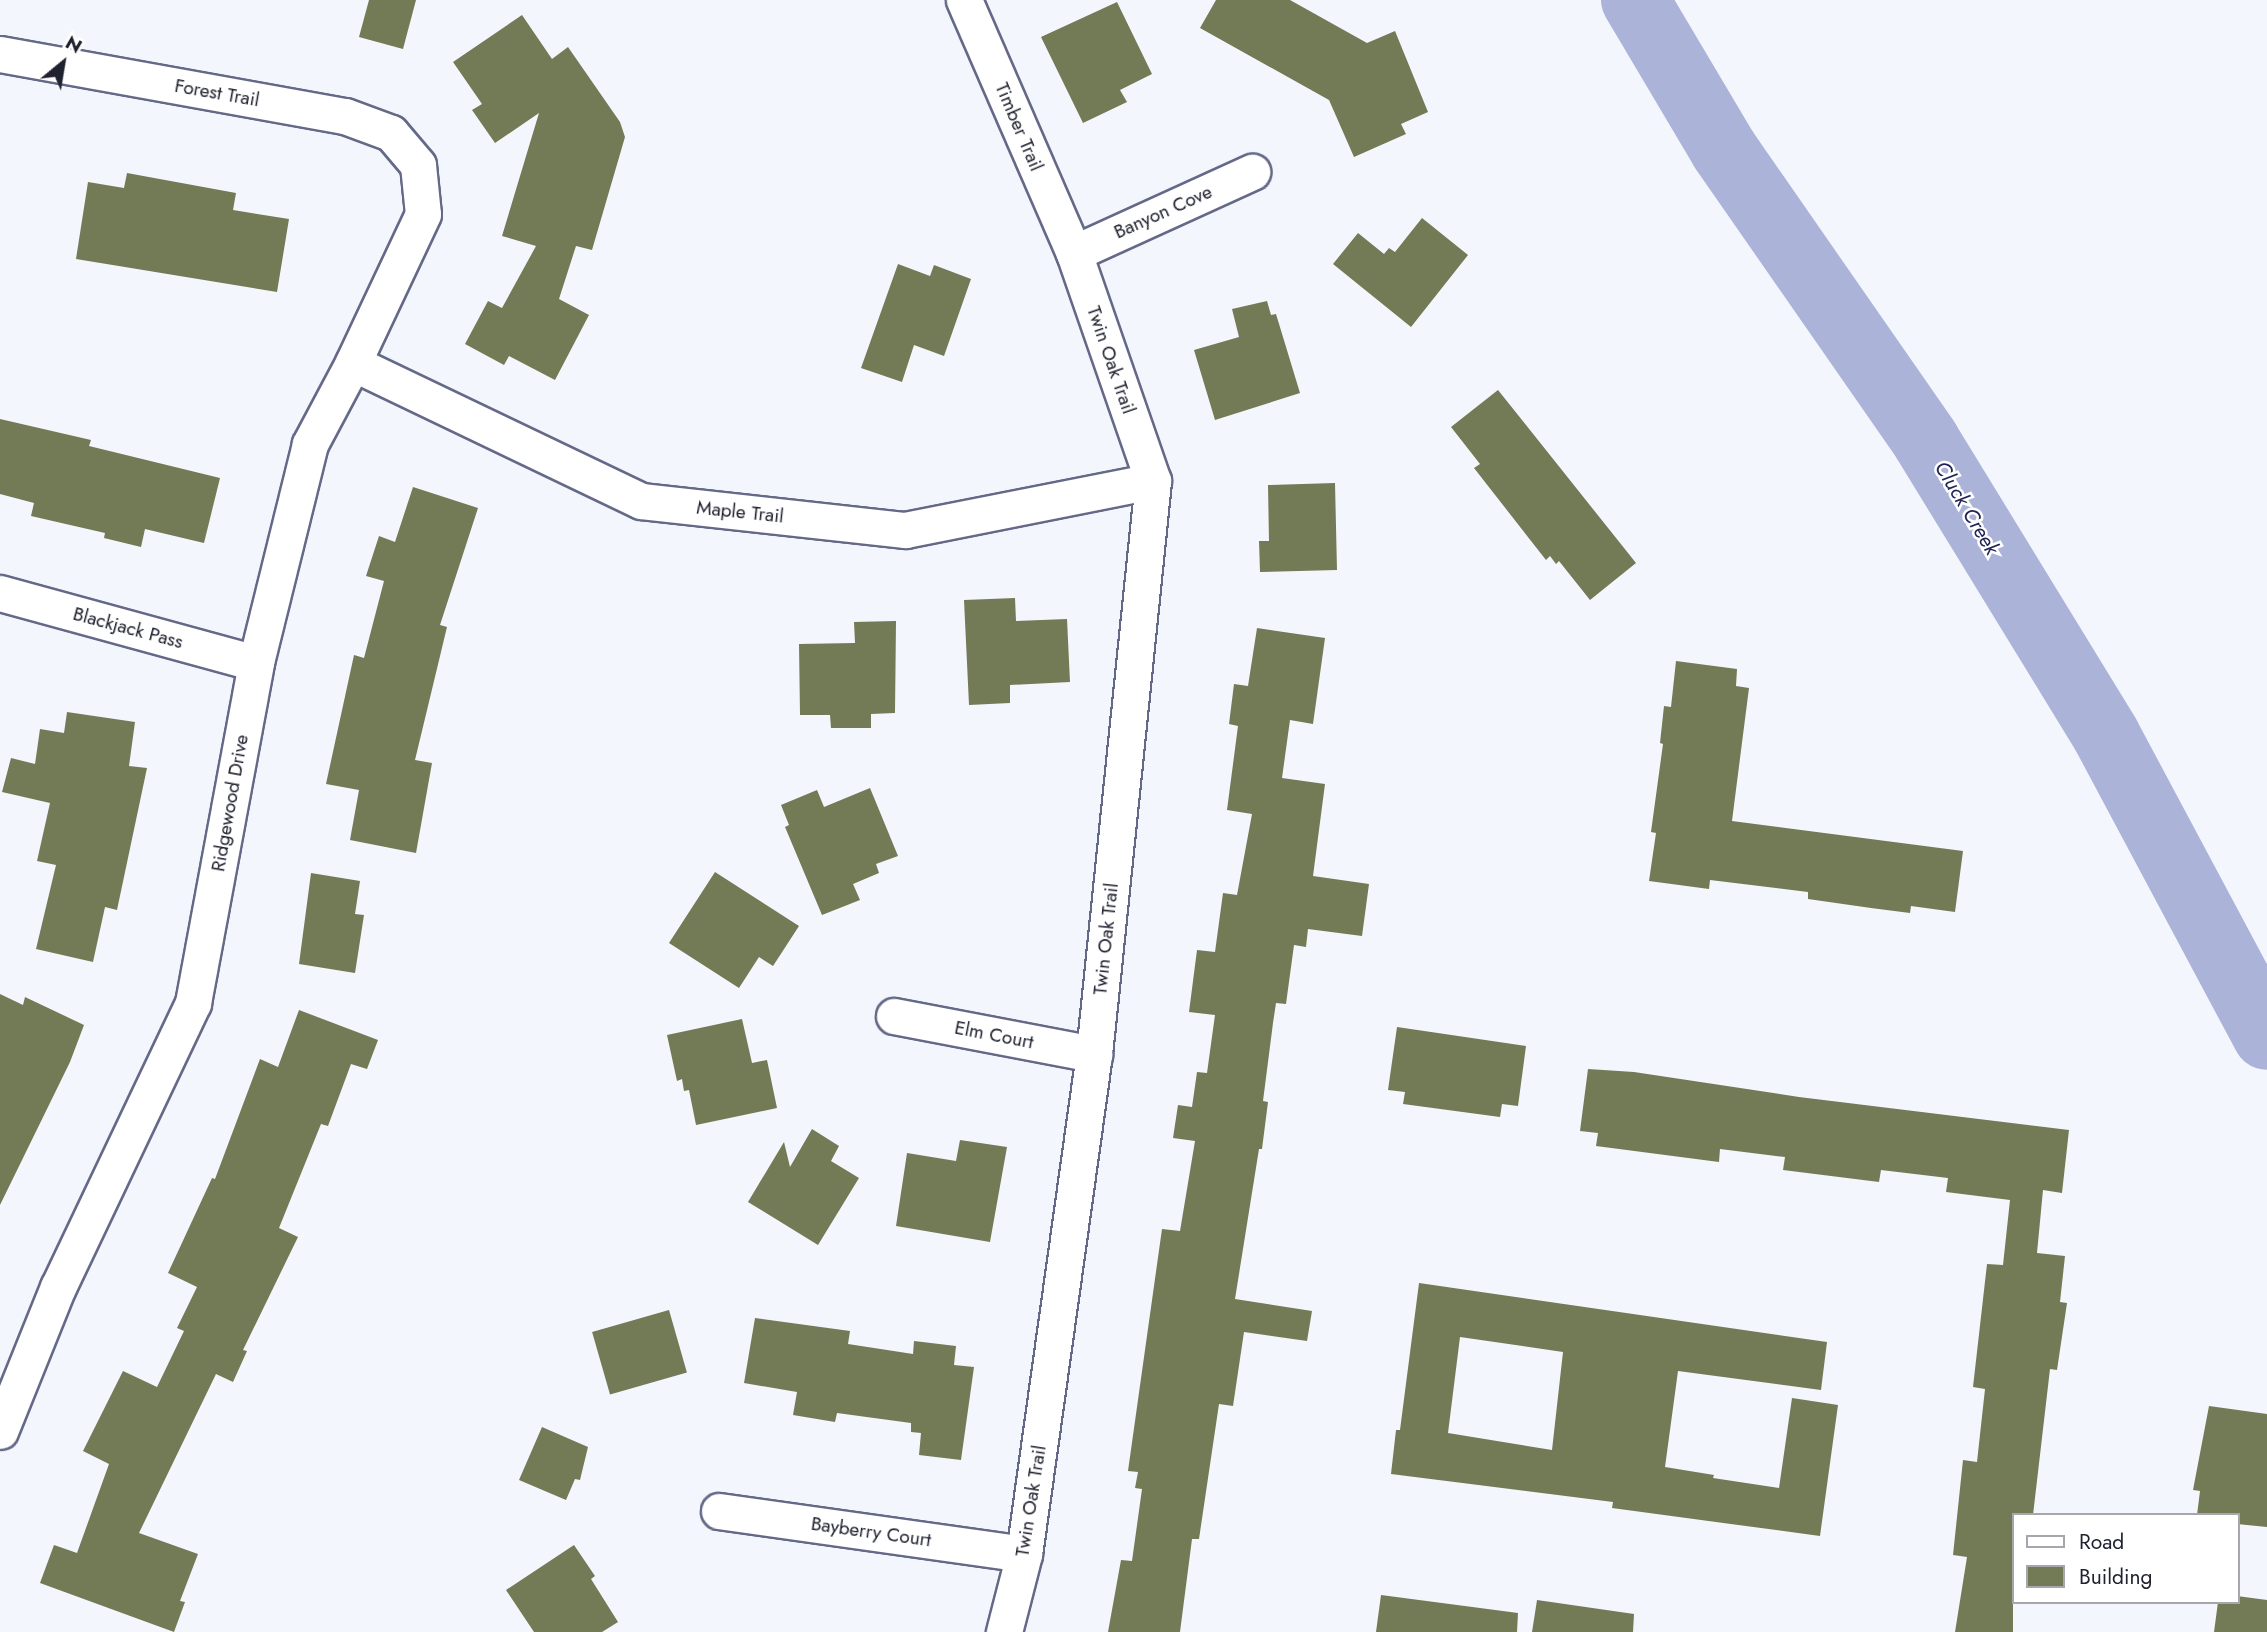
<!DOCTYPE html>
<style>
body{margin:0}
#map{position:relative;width:2267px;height:1632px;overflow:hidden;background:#f4f6fd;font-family:Jost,sans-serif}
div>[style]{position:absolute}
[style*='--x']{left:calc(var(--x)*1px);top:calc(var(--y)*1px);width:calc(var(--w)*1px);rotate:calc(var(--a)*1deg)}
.river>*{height:68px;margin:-34px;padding:0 34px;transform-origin:34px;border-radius:34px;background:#acb3d9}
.building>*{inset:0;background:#727a56;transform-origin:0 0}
.roads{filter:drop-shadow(2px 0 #646987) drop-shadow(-2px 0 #646987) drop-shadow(0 2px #646987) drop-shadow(0 -2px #646987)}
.minor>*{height:35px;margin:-17.5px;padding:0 17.5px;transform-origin:17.5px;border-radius:17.5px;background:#fff}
span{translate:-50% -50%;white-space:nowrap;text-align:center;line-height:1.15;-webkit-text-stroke:5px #fff;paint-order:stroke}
.street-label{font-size:19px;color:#20222f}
.water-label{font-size:21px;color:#232655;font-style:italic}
.legend{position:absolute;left:2012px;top:1513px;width:228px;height:91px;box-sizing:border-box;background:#fff;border:2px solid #a6a7ac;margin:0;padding:9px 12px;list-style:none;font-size:21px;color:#20222f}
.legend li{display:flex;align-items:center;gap:14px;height:35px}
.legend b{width:35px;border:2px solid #a6a7ac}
.north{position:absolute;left:28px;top:28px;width:70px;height:70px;-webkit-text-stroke:5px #fff;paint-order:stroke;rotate:30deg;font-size:19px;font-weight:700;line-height:28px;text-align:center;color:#20222f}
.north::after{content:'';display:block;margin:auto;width:24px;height:32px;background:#20222f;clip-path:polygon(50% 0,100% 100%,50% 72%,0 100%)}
</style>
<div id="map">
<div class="river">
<i style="--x:1635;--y:0;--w:174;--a:59.3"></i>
<i style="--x:1724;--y:150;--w:354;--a:55.2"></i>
<i style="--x:1926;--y:441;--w:345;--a:58.5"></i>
<i style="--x:2106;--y:735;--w:341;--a:61.9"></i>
</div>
<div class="building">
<i style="clip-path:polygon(369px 0,416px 0,403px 49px,359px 37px)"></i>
<i style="clip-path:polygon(1216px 0,1290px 0,1367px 43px,1395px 31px,1428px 112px,1401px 124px,1406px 134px,1354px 157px,1329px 100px,1200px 28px)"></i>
<i style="clip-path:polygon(1117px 2px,1152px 74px,1120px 90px,1127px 102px,1083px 123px,1041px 37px)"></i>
<i style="clip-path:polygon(522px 15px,552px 59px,568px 47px,620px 122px,625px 137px,592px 250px,576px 246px,559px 299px,589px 315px,555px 380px,509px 356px,504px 365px,465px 344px,488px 301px,502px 308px,536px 246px,502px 236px,539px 113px,495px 143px,472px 110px,482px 104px,453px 62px)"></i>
<i style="clip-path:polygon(127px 173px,236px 193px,233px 210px,289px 219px,277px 292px,76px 259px,88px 182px,124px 188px)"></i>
<i style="clip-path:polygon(1422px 218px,1468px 255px,1411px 327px,1333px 264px,1358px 233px,1384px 254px,1389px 248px,1395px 252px)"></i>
<i style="clip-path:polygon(898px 264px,930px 276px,934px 265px,971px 279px,944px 356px,914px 345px,902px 382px,861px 368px)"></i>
<i style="clip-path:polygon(1267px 301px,1271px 315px,1276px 314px,1300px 393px,1215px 420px,1194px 350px,1239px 337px,1232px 309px)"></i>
<i style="clip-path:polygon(1498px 390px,1636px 563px,1590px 600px,1559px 561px,1556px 564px,1550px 556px,1546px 560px,1474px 468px,1480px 464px,1451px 427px)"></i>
<i style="clip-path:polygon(0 419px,91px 440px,89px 446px,220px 478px,204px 543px,145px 529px,141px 547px,104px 538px,105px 533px,31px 516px,34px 503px,0 494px)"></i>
<i style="clip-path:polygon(1335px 483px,1337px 570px,1260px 572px,1259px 541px,1269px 541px,1268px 485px)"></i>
<i style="clip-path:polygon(413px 487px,478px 508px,440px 625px,447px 627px,415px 760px,432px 763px,416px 853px,350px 840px,359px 790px,326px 784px,354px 655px,364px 658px,384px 581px,366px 576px,379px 536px,395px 542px)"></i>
<i style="clip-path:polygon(1015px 598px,1016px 621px,1067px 619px,1070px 682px,1010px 685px,1010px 703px,969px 705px,964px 600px)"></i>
<i style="clip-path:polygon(896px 621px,895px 713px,871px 714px,871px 728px,831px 728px,830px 715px,800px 715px,799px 644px,855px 643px,854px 622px)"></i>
<i style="clip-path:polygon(1257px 628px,1325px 638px,1313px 724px,1290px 720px,1282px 778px,1325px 784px,1313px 876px,1369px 884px,1362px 936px,1308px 929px,1306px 947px,1294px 945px,1286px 1004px,1276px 1003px,1273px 1023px,1263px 1101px,1268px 1102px,1262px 1149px,1259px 1149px,1235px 1299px,1312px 1311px,1307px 1341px,1244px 1332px,1233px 1406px,1219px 1404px,1199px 1539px,1192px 1539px,1180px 1632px,1108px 1632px,1121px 1560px,1132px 1561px,1142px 1489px,1135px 1488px,1138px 1472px,1128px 1471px,1162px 1229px,1180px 1231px,1195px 1141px,1173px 1138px,1178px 1105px,1192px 1107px,1197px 1072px,1207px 1073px,1215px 1015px,1189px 1012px,1197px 950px,1215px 952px,1223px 893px,1237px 895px,1252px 814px,1227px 810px,1238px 726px,1229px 724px,1234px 684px,1248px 686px)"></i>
<i style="clip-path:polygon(1676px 661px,1737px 669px,1736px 686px,1749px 688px,1732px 821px,1963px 851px,1955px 912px,1911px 906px,1910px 913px,1871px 908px,1808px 899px,1808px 892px,1710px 880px,1709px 889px,1649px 881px,1656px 833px,1651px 832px,1663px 744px,1660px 743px,1664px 706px,1671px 707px)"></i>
<i style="clip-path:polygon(67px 712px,135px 722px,129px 766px,147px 768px,117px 910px,105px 907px,93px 962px,36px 949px,56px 865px,37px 861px,50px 803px,2px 792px,11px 758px,35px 764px,40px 729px,64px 733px)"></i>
<i style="clip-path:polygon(870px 788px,898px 856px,876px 864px,879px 873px,853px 884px,860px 900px,822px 915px,785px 827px,789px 825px,781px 805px,817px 790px,824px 807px)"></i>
<i style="clip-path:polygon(715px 872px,799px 926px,773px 966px,759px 957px,739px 988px,669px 943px)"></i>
<i style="clip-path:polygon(311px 873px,360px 881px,355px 914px,364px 915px,355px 973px,299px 964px)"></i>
<i style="clip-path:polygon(0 994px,23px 1005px,25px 997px,84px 1025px,70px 1062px,0 1205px)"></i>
<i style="clip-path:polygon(299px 1010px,378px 1040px,367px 1069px,351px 1064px,328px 1126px,321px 1124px,279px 1228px,298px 1237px,243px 1350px,247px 1351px,233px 1382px,216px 1374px,139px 1533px,198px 1554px,180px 1601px,185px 1602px,174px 1632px,40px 1583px,54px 1545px,77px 1553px,109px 1464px,83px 1451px,123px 1371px,157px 1387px,184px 1331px,177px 1328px,197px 1287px,168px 1273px,212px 1178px,215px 1179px,260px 1059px,278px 1067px)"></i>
<i style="clip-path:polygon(742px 1019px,752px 1063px,767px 1060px,777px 1108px,696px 1125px,689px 1090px,684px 1091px,682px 1079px,677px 1081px,667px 1035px)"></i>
<i style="clip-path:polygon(1397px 1027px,1526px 1046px,1518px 1106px,1502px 1104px,1500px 1117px,1403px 1104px,1405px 1092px,1388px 1090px)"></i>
<i style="clip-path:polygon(1588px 1069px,1634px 1072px,1799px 1097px,2069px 1130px,2062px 1193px,2043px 1190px,2037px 1253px,2065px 1256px,2060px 1302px,2067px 1303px,2057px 1370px,2050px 1369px,2033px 1515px,2013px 1515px,2013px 1632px,1955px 1632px,1967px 1557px,1953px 1555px,1963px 1460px,1977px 1462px,1985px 1389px,1973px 1387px,1987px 1264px,2003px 1265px,2010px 1200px,1946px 1192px,1948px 1178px,1881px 1170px,1879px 1182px,1783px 1170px,1785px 1157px,1720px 1149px,1719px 1162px,1596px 1146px,1598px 1133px,1580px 1131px)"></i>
<i style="clip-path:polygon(812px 1129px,839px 1146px,831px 1161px,859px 1178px,818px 1245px,748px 1202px,784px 1142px,790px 1167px)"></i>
<i style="clip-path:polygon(960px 1140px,1007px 1147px,990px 1242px,896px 1226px,907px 1153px,956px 1161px)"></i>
<i style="clip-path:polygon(evenodd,1419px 1283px,1827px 1342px,1821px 1390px,1678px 1371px,1665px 1467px,1714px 1475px,1713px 1478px,1779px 1488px,1792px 1398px,1838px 1405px,1820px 1536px,1612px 1508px,1613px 1502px,1391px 1474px,1396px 1430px,1400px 1430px,1419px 1283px,1460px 1337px,1563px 1352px,1552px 1450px,1448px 1433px,1460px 1337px)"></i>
<i style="left:669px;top:1310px;width:65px;height:80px;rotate:74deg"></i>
<i style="clip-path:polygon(755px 1318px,850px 1331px,848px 1344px,913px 1354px,914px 1341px,956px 1346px,954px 1365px,974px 1367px,961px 1460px,919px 1455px,921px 1433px,911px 1432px,911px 1423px,837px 1413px,835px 1422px,793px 1415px,797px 1392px,744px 1383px)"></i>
<i style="clip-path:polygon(2209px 1406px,2267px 1414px,2267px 1527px,2237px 1524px,2237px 1515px,2197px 1515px,2200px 1491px,2193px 1490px)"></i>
<i style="clip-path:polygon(542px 1427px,588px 1447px,580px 1480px,575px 1479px,566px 1500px,519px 1480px)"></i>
<i style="clip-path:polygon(574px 1545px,595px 1576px,591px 1579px,618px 1622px,602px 1632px,534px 1632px,506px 1590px)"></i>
<i style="clip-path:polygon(1381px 1595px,1518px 1613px,1517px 1632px,1376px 1632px)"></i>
<i style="clip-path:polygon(2237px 1596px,2267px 1600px,2267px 1632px,2214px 1632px,2218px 1602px,2237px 1602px)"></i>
<i style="clip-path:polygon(1537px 1600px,1634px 1614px,1633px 1632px,1532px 1632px)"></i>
</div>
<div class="roads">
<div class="minor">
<i style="--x:964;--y:0;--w:276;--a:66.5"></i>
<i style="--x:1074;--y:253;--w:241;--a:70.9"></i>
<i style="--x:1153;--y:481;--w:576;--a:95.88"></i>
<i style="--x:1094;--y:1054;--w:505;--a:97.97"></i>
<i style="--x:1024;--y:1554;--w:81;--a:104.4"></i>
<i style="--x:0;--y:54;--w:351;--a:10.2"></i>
<i style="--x:345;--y:116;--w:49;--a:20.3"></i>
<i style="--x:391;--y:133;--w:42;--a:49.8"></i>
<i style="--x:418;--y:165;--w:49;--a:84.2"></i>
<i style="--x:423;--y:214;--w:165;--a:115.2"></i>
<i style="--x:353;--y:363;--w:92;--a:118"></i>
<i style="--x:310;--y:444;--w:226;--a:103.9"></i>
<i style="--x:256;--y:663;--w:346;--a:100.5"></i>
<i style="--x:193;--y:1003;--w:314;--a:115.4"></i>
<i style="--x:58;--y:1287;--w:155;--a:111.9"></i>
<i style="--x:1074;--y:253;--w:196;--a:-24.5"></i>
<i style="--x:353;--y:363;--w:319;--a:25.6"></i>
<i style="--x:641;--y:501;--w:266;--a:6.3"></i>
<i style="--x:905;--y:530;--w:253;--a:-11.2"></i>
<i style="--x:0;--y:593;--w:265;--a:15.3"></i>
<i style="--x:894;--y:1016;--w:204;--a:10.8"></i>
<i style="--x:719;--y:1511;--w:308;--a:8"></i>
</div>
</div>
<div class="street-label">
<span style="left:217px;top:93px;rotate:10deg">Forest Trail</span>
<span style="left:1019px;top:127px;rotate:67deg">Timber Trail</span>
<span style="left:1163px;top:212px;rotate:-24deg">Banyon Cove</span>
<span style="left:1111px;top:360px;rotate:71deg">Twin Oak Trail</span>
<span style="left:740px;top:512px;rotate:6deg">Maple Trail</span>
<span style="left:128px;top:628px;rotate:15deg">Blackjack Pass</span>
<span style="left:230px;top:803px;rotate:-80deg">Ridgewood Drive</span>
<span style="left:1106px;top:939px;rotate:-84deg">Twin Oak Trail</span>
<span style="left:994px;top:1035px;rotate:11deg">Elm Court</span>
<span style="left:1031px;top:1501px;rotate:-81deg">Twin Oak Trail</span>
<span style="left:871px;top:1532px;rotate:8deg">Bayberry Court</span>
</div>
<div class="water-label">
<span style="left:1967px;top:508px;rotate:59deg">Cluck Creek</span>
</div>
<ul class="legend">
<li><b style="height:9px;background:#fff"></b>Road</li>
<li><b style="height:19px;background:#727a56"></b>Building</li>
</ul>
<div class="north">N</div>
</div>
